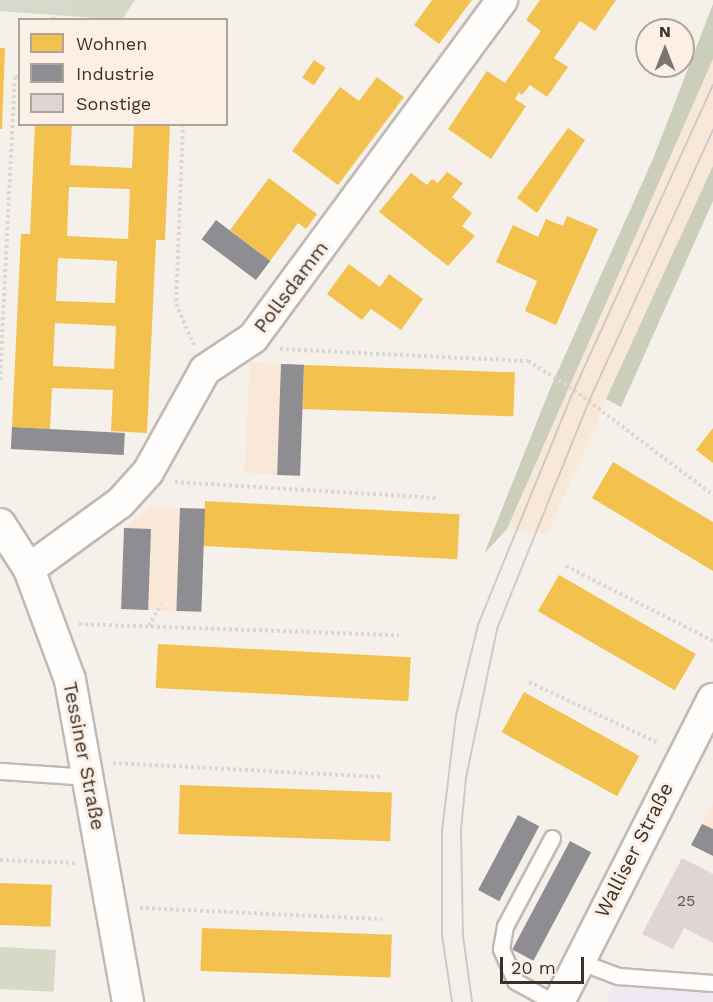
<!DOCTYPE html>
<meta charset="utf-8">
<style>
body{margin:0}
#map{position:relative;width:713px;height:1002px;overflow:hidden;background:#f6f0eb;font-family:"Work Sans",sans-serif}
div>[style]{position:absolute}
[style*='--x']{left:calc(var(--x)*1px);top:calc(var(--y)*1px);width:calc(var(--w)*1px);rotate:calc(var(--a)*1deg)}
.commercial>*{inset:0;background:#f0e9f3}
.built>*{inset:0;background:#f9e7d8;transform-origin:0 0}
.green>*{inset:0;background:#d6d8c8;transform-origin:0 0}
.forest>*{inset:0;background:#cbceba}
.homes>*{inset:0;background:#f2c14e;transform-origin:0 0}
.industry>*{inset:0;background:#8d8d92;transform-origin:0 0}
.building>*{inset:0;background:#dfd6d3}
.path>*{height:4px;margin-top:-2px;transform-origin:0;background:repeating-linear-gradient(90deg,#dad8d7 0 3px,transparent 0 6px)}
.roads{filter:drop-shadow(2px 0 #c1bab3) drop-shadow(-2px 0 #c1bab3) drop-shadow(0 2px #c1bab3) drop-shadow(0 -2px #c1bab3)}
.lane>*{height:15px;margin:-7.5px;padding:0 7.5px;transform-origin:7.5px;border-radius:7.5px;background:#fefdfc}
.street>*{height:30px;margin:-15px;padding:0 15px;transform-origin:15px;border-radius:15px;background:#fefdfc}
.tram>*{height:1.5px;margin:-0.75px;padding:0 0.75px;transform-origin:0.75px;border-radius:0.75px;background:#cdcbca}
span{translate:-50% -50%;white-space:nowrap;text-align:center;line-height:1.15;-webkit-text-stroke:6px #fbefe6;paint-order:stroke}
.number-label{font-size:16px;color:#655a53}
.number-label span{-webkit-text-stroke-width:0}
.street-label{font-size:20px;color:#3c3128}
.legend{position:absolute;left:18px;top:18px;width:210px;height:108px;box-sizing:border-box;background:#fbefe6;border:2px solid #afa39a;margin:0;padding:8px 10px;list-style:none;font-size:18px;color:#3c3128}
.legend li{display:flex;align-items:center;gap:12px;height:30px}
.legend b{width:30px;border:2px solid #afa39a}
.north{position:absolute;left:635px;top:18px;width:60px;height:60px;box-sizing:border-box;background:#fbefe6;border:2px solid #afa39a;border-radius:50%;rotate:0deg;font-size:16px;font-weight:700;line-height:24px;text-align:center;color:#3c3128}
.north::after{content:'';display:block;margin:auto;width:21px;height:27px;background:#7d746c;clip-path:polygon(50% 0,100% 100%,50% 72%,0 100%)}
.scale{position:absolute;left:500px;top:957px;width:84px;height:27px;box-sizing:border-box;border:3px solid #3c3128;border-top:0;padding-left:8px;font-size:18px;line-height:21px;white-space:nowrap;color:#3c3128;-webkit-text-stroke:4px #fbefe6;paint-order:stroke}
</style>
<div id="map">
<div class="commercial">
<i style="clip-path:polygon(610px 987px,713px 991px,713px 1002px,608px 1002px)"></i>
</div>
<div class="built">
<i style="clip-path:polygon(713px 59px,713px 166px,547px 534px,507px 529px)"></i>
<i style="left:250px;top:362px;width:54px;height:111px;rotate:3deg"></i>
<i style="clip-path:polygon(149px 507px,205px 509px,199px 612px,120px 609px,124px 528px)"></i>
<i style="clip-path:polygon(713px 802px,713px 856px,691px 845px)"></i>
</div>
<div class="green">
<i style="clip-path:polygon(0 0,135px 0,122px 20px,0 11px)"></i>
<i style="left:0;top:947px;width:56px;height:42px;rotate:3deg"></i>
</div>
<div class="forest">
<i style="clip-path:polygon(713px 4px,713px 59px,507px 529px,484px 554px,552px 384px,653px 159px)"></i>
<i style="clip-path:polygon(713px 166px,713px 201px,621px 407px,606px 399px)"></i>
</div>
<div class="homes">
<i style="clip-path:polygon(432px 0,472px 0,439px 44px,414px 25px)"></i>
<i style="clip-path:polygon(540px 0,616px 0,595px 31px,580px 21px,554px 58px,568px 67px,547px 97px,530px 85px,522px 95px,519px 92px,515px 99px,526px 106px,491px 159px,448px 129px,487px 71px,505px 83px,541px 31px,526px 20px)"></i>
<i style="clip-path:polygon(0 48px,5px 48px,2px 129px,0 129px)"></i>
<i style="left:314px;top:60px;width:14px;height:21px;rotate:34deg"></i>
<i style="clip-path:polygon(377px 77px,404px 97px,338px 185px,292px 151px,340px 87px,359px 101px)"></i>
<i style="clip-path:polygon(evenodd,35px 124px,72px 124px,70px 165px,132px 168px,134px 124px,170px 124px,165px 240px,156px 240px,147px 433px,111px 431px,113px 390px,52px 388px,50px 429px,12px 427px,21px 234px,30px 234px,35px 124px,69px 187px,130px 189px,128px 239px,67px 236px,69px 187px,35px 124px,58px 258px,117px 261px,115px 303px,56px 301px,58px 258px,35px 124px,55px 323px,116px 326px,114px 369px,53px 366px,55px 323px)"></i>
<i style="clip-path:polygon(568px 128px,585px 140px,537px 213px,517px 198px)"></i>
<i style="clip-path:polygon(447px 172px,463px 183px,452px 197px,472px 213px,462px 226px,475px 236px,448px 266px,379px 212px,411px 173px,427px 185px,432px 179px,438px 183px)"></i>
<i style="clip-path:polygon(269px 178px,317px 214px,306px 229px,298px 223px,270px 261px,230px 230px)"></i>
<i style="clip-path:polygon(567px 216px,598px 229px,556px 325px,525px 311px,537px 281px,496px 262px,513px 225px,538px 237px,546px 219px,563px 226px)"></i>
<i style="clip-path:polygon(349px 264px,380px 287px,389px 274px,423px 299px,401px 330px,371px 309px,362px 320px,327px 294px)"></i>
<i style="left:304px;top:365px;width:211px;height:44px;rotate:2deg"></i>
<i style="clip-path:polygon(713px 428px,713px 463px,696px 450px)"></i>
<i style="clip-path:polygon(613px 462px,713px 522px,713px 571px,592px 498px)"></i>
<i style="left:205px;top:501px;width:255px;height:45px;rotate:3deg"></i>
<i style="left:559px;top:575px;width:158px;height:42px;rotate:30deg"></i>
<i style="left:158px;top:644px;width:253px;height:44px;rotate:3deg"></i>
<i style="left:524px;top:692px;width:132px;height:46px;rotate:29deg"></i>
<i style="left:180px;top:785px;width:212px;height:49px;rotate:2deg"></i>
<i style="left:0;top:883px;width:52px;height:42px;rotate:2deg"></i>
<i style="left:202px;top:928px;width:190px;height:43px;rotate:2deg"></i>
</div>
<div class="industry">
<i style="left:216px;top:220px;width:68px;height:24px;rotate:37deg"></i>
<i style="left:281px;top:364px;width:23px;height:111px;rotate:2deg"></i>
<i style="left:12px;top:427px;width:113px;height:22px;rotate:3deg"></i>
<i style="left:180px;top:508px;width:25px;height:103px;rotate:2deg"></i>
<i style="left:124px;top:528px;width:27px;height:81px;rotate:2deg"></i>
<i style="left:518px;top:815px;width:24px;height:85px;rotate:28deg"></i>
<i style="clip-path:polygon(702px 824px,713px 829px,713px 856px,691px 845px)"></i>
<i style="left:570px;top:841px;width:24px;height:123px;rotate:28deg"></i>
</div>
<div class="building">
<i style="clip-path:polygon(682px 858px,713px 874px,713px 943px,684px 928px,673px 949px,642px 934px)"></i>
</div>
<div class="path">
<i style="--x:0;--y:0;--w:54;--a:5.3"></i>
<i style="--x:54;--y:5;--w:20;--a:-15"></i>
<i style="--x:53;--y:20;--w:15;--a:-86"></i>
<i style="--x:183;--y:124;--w:180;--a:92.2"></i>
<i style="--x:176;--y:304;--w:45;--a:66.3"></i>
<i style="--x:280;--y:349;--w:248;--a:2.8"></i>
<i style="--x:528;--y:361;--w:54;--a:32.2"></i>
<i style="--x:574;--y:390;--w:174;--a:37.1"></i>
<i style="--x:0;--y:380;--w:303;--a:-87.2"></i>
<i style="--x:15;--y:77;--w:5;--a:0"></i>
<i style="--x:175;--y:482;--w:262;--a:3.5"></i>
<i style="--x:566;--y:566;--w:165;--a:27"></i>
<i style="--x:79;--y:624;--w:320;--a:2"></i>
<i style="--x:149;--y:626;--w:25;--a:-61"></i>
<i style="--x:529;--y:682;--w:143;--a:25.3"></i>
<i style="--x:113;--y:763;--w:269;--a:3"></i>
<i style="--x:0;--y:860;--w:75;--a:2.3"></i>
<i style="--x:140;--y:908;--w:242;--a:2.6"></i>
</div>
<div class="roads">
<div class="lane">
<i style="--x:0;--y:771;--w:89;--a:3.9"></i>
<i style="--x:552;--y:838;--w:100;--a:118.1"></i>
<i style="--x:505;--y:926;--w:23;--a:100"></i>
<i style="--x:501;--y:949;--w:35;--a:66"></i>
<i style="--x:515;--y:981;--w:43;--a:28.9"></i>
<i style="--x:578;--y:961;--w:43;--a:20.6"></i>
<i style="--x:618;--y:976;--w:95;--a:4.2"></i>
</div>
<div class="street">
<i style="--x:0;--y:524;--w:54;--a:57.2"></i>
<i style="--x:29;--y:569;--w:118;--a:69.7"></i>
<i style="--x:70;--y:680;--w:327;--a:79.8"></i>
<i style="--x:29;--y:569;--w:112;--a:-36"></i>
<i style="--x:120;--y:503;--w:42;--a:-47.9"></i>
<i style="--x:148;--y:472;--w:117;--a:-60.8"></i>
<i style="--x:205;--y:370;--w:58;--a:-33.7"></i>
<i style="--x:253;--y:338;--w:420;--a:-53.6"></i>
<i style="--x:559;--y:1002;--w:340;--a:-63.1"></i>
</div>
</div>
<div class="tram">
<i style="--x:452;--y:1002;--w:67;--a:-98.6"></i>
<i style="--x:442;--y:936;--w:105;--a:-90"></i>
<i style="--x:442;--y:831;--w:116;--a:-83.1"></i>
<i style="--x:456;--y:716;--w:94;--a:-76.4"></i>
<i style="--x:478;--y:625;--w:254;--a:-67.8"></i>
<i style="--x:574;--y:390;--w:335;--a:-65.5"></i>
<i style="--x:472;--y:1002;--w:67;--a:-97.8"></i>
<i style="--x:463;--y:936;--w:106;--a:-91.1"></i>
<i style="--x:461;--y:830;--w:52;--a:-84.5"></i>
<i style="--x:466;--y:778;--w:152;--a:-78.2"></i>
<i style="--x:497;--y:629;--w:246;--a:-68"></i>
<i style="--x:589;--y:401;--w:298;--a:-65.4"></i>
</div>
<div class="number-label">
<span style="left:686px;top:901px">25</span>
</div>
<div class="street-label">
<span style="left:291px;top:287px;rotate:-53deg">Pollsdamm</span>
<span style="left:84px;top:756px;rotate:79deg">Tessiner Straße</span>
<span style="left:634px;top:850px;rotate:-63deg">Walliser Straße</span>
</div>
<ul class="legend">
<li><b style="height:16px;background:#f2c14e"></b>Wohnen</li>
<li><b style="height:16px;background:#8d8d92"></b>Industrie</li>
<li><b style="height:16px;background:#dfd6d3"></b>Sonstige</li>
</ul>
<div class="north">N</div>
<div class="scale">20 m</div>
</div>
